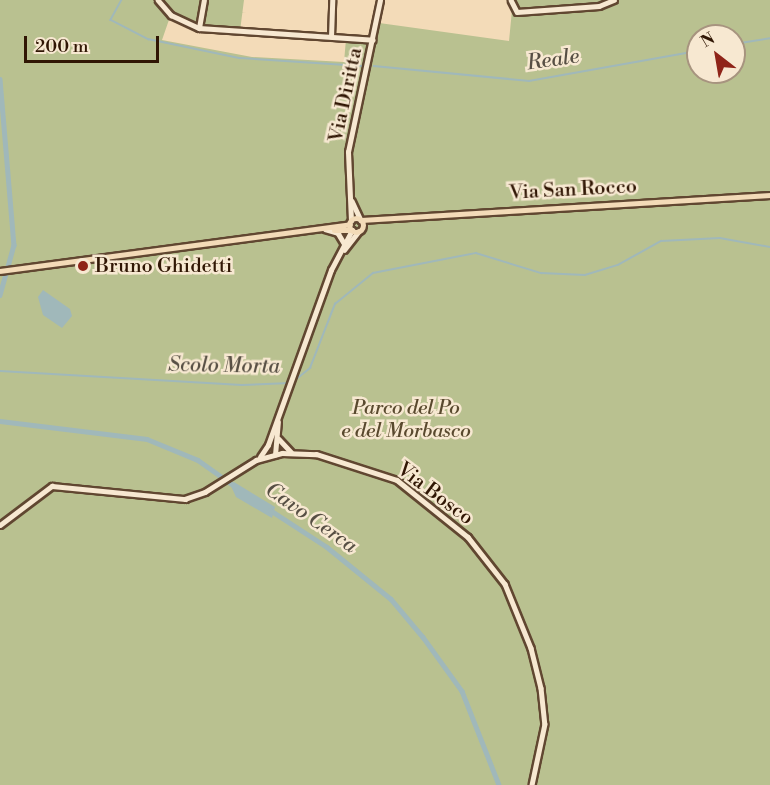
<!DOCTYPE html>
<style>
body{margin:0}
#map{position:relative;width:770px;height:785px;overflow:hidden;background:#f3dbb8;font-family:"Libre Bodoni",serif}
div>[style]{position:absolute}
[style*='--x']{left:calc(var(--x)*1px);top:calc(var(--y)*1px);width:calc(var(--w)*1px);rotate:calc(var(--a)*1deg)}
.green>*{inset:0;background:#b9c190}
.water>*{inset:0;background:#a0b8ba}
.stream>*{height:1.5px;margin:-0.75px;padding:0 0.75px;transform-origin:0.75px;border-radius:0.75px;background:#a0b8ba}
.canal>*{height:4.5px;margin:-2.25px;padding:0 2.25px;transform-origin:2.25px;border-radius:2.25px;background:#a0b8ba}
.roads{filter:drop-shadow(2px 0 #614731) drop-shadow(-2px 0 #614731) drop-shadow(0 2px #614731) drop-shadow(0 -2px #614731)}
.minor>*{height:4.5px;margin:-2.25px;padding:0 2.25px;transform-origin:2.25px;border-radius:2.25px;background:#f7e8d1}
.major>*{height:5px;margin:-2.5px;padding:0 2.5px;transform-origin:2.5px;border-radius:2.5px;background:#f3dbb8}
.major>.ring{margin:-2.5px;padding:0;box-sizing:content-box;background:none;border:5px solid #f3dbb8;border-radius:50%}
.dots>*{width:16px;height:16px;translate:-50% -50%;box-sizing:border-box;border:3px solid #f7e8d1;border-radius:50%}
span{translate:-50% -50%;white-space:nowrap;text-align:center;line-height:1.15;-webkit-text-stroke:5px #f7e8d1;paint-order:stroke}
.street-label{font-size:20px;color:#301604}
.poi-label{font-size:20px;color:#301604}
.left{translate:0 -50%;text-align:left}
.park-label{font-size:20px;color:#59492e;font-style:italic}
.water-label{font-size:21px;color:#574f44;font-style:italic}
.north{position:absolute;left:686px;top:24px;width:60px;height:60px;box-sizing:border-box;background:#f7e8d1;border:2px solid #a7947f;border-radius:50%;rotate:329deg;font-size:16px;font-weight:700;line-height:24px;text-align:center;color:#301604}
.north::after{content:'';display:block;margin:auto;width:21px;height:27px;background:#8f2418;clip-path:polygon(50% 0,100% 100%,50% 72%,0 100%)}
.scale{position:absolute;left:24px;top:36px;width:135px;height:27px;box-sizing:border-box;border:3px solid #301604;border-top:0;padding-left:8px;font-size:18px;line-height:21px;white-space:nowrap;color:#301604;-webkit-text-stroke:4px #f7e8d1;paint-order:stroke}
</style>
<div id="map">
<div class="green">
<i style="clip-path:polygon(evenodd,0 0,244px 0,240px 31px,199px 28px,171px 14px,162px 40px,252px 57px,344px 62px,346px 39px,368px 41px,372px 22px,509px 41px,513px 0,770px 0,770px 785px,0 785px,0 0,698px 36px,734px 36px,734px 72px,698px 72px,698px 36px)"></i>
</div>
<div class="water">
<i style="clip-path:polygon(43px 290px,70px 309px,72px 316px,62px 328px,43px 315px,38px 297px)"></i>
<i style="clip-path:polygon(234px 482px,275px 507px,272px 518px,236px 497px,231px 486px)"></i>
</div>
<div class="stream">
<i style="--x:122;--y:0;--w:23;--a:119"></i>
<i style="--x:111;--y:20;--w:42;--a:27.2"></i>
<i style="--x:148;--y:39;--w:94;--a:11.7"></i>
<i style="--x:240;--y:58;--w:122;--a:3.8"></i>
<i style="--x:734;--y:44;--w:36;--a:-9"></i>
<i style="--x:374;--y:66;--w:156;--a:5.5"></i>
<i style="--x:529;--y:81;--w:172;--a:-10.1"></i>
<i style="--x:0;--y:371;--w:242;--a:3.3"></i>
<i style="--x:242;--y:385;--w:48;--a:-2.4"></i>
<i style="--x:294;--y:381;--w:21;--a:-39"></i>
<i style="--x:310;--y:368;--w:69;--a:-68.7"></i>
<i style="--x:335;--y:304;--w:49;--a:-39.2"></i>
<i style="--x:373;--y:273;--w:105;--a:-11"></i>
<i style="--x:476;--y:253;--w:68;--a:17.1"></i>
<i style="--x:541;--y:273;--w:44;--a:2.6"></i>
<i style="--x:585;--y:275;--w:34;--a:-17"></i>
<i style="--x:618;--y:265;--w:49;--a:-29.2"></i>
<i style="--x:661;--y:241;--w:59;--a:-2.9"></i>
<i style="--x:720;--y:238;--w:51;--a:10.2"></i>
</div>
<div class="canal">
<i style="--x:0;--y:79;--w:167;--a:85.2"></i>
<i style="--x:14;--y:245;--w:52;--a:105.6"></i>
<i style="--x:0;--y:421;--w:148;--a:7"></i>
<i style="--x:147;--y:439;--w:55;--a:22.4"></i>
<i style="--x:198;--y:460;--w:47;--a:35.4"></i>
<i style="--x:270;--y:510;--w:68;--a:33"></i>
<i style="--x:327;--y:547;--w:82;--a:39.1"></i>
<i style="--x:391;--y:599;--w:50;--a:49.9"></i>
<i style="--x:423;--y:637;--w:67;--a:54.2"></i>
<i style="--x:462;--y:691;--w:101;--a:68.5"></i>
</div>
<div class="roads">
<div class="minor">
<i style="--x:158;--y:0;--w:20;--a:49"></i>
<i style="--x:171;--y:15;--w:31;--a:25"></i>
<i style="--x:199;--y:28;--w:174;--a:3.9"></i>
<i style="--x:511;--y:0;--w:13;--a:63"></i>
<i style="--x:517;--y:12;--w:82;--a:-4.2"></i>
<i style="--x:599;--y:6;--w:16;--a:-22"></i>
<i style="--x:199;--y:28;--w:28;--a:-80"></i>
<i style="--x:331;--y:37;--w:37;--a:-88"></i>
<i style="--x:352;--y:201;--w:21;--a:65"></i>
<i style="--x:351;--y:221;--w:69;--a:-92.5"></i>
<i style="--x:348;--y:152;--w:155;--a:-78.1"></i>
<i style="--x:325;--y:229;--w:14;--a:17"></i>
<i style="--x:338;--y:233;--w:12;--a:59"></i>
<i style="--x:344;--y:250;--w:23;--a:-52"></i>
<i style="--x:279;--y:439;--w:18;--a:47"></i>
<i style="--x:275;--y:455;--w:33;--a:-85"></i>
<i style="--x:260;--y:457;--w:14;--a:-56"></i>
<i style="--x:268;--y:445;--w:186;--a:-70.2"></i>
<i style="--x:331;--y:270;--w:45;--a:-62.3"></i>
<i style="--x:0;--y:525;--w:65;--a:-36.9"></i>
<i style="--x:52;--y:486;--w:134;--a:5.6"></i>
<i style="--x:185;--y:499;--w:21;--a:-19"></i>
<i style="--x:205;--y:492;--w:60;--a:-32.1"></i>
<i style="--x:256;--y:460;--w:27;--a:-15"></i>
<i style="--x:282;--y:453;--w:34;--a:2"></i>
<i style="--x:316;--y:454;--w:85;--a:17.8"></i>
<i style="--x:397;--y:480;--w:91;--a:38.8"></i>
<i style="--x:468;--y:537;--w:60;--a:51.8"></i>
<i style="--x:505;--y:584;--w:69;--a:67.9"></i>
<i style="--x:531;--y:648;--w:41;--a:76"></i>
<i style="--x:541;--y:688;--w:36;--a:84"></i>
<i style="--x:545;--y:724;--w:62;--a:102"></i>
</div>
<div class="major">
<i class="ring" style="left:349px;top:218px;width:9px;height:9px"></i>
<i style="--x:361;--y:220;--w:410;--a:-3.5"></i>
<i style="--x:334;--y:230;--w:18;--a:0"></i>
<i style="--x:0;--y:271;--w:353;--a:-7.6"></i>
</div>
</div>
<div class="dots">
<i style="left:83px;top:266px;background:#8f2418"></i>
</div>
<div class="street-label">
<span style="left:346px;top:95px;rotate:-78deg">Via Diritta</span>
<span style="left:573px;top:190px;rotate:-3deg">Via San Rocco</span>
<span style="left:435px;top:494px;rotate:37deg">Via Bosco</span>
</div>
<div class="poi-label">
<span class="left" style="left:95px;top:266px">Bruno Ghidetti</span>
</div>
<div class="park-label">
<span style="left:406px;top:420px">Parco del Po<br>e del Morbasco</span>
</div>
<div class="water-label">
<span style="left:553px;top:60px;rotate:-8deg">Reale</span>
<span style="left:224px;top:366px;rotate:1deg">Scolo Morta</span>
<span style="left:311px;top:518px;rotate:35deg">Cavo Cerca</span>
</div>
<div class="north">N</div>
<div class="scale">200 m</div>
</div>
